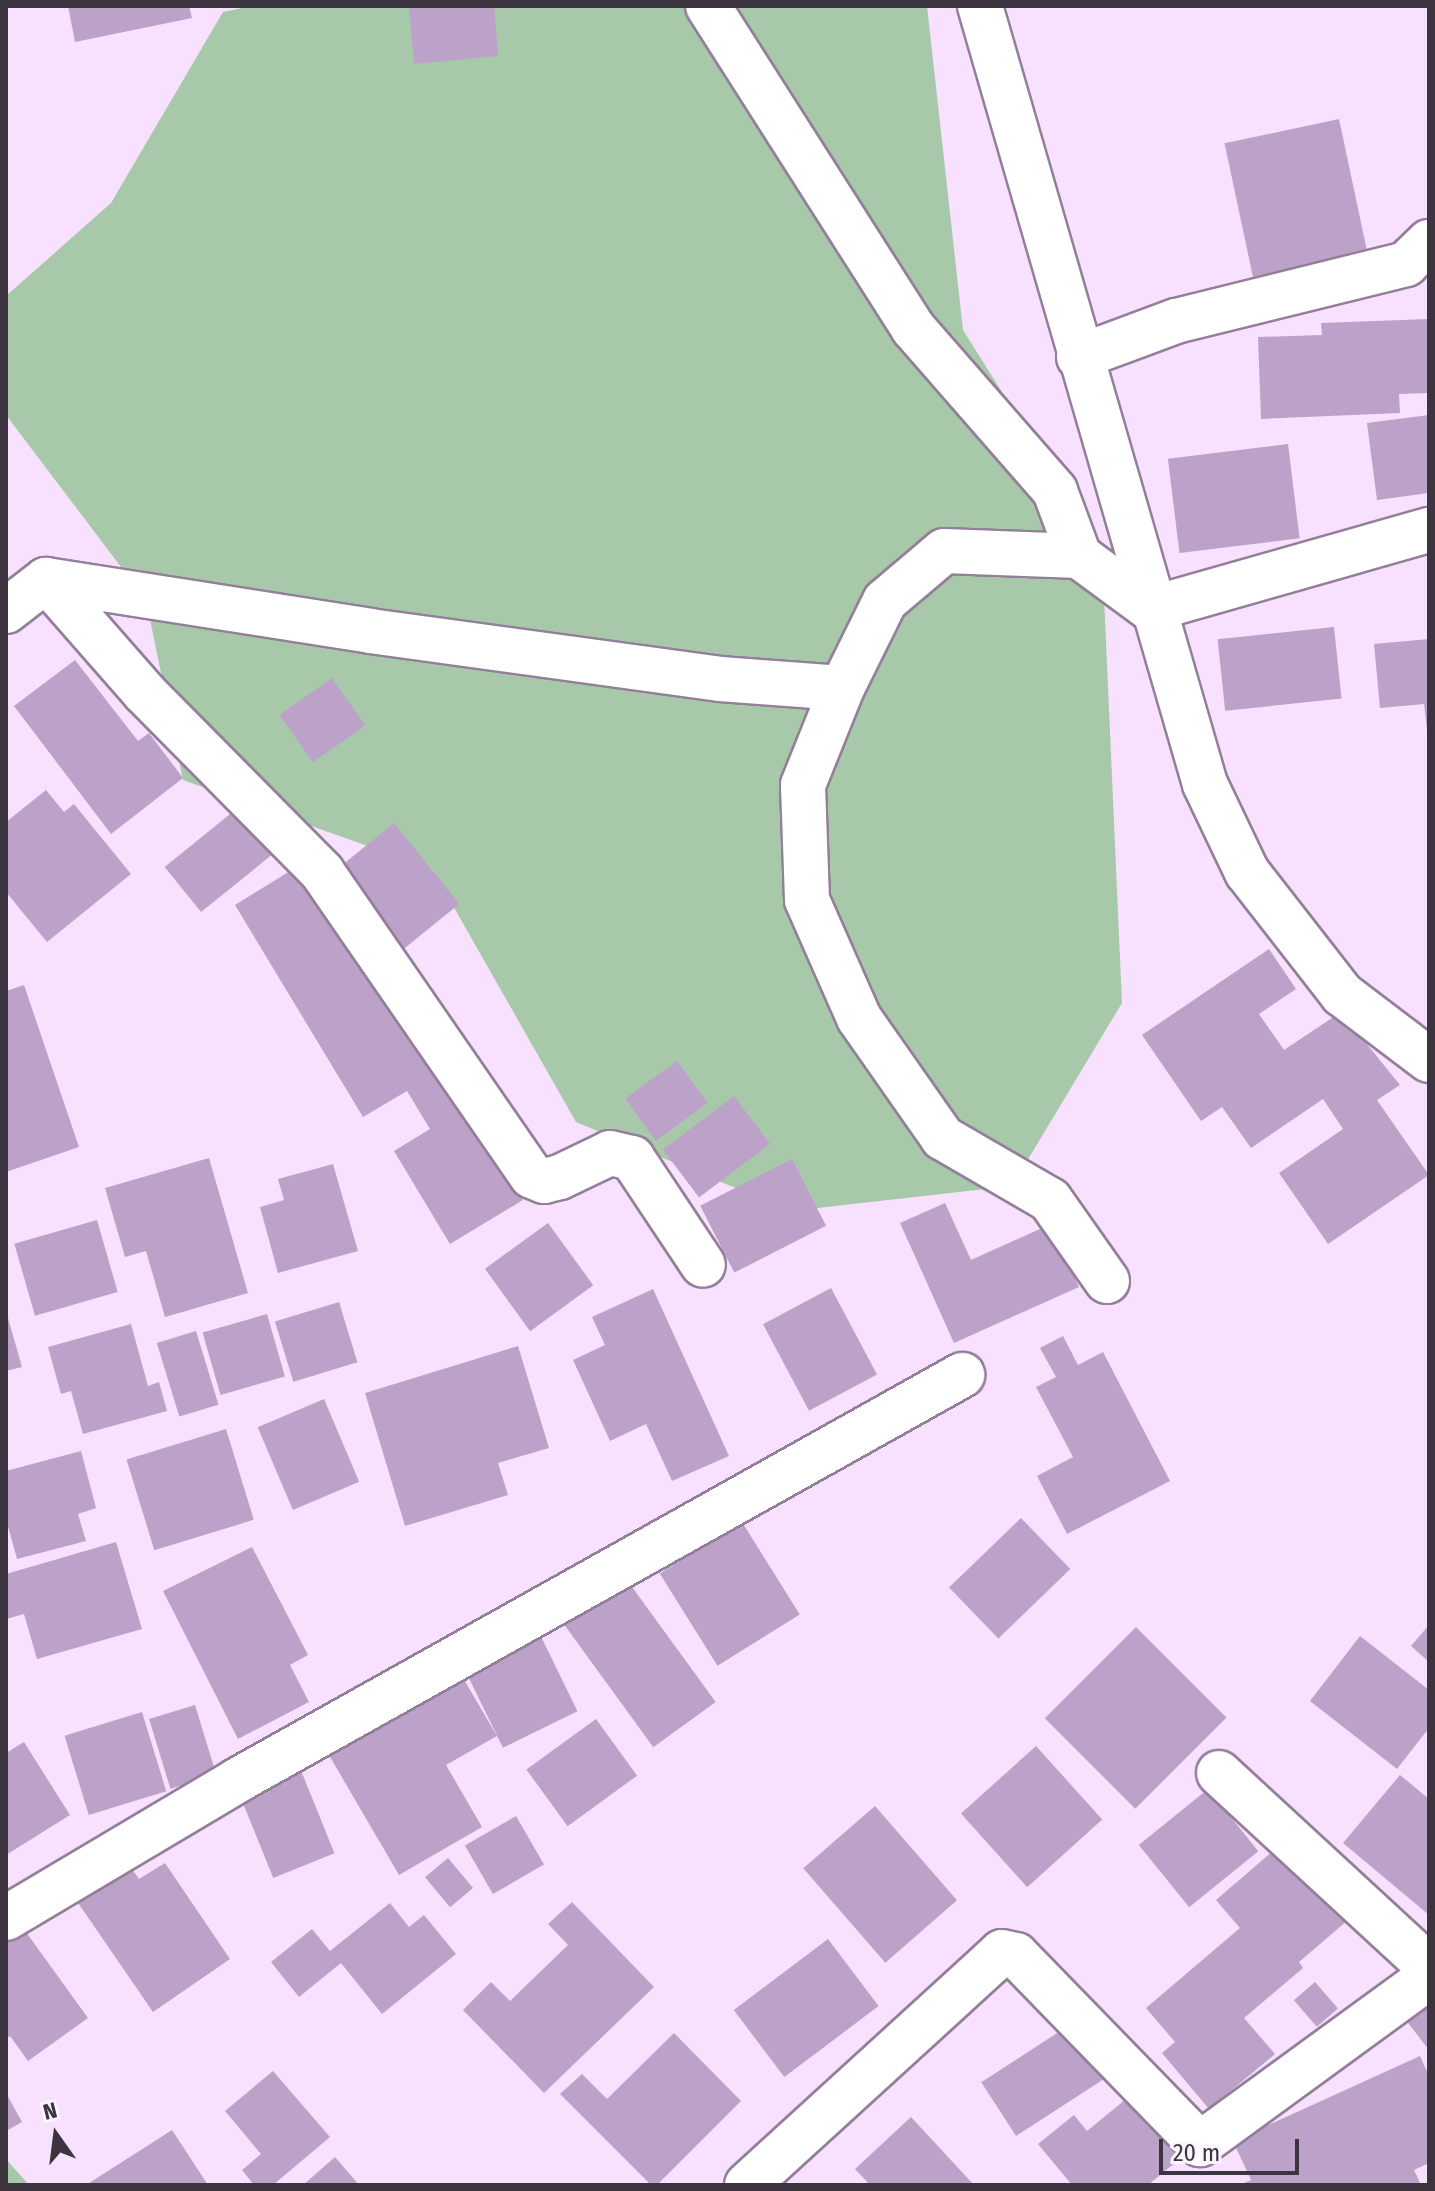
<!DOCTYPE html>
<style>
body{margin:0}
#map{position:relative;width:1435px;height:2191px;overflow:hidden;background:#f7e1fe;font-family:"Fira Sans Condensed",sans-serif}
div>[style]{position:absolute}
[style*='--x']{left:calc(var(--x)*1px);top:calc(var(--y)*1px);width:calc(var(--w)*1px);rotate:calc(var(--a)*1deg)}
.green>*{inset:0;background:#a7c8a9}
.building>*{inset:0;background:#bca2c8;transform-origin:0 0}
.roads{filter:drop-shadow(2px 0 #937f99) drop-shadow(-2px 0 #937f99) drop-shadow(0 2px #937f99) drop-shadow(0 -2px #937f99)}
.street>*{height:44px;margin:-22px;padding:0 22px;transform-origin:22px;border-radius:22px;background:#fff}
span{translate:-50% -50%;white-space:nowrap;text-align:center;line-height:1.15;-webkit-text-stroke:6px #fcf4ff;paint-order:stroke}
.frame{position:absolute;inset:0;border:8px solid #3c343f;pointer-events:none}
.north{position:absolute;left:16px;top:2095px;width:80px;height:80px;-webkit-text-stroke:6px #fcf4ff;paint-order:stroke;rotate:346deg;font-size:22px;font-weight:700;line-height:32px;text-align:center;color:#3c343f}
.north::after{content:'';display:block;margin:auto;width:28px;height:36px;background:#3c343f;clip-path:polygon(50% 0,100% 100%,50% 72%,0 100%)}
.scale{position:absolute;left:1159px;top:2139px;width:140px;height:36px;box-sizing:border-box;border:4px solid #3c343f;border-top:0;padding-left:10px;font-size:24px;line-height:28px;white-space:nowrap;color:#3c343f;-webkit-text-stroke:6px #fcf4ff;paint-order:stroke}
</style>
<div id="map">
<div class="green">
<i style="clip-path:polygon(252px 6px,927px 6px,963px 330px,1102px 551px,1122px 1003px,1012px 1186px,791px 1211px,576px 1122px,432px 869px,183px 780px,146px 600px,6px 415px,6px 296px,111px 203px,223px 12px)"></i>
<i style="clip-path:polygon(6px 2159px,29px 2185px,6px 2185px)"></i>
</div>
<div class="building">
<i style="clip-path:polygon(68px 6px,189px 6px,192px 18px,75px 42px)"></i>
<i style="clip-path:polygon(409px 6px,494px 6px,498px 56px,414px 64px)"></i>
<i style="left:1339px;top:119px;width:137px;height:117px;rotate:78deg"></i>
<i style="clip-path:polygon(1429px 319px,1429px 393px,1399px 394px,1400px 413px,1261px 419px,1258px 337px,1322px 335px,1321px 323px)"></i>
<i style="clip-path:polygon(1429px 415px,1429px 493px,1377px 500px,1367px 423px)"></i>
<i style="left:1288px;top:444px;width:95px;height:121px;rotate:83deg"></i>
<i style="left:1334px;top:627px;width:72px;height:117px;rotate:84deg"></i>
<i style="clip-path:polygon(1429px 639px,1429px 730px,1427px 730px,1424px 704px,1380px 708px,1374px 644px)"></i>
<i style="clip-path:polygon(75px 660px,138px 741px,149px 733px,183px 778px,111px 834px,14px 706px)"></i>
<i style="left:332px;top:678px;width:58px;height:64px;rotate:55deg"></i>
<i style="clip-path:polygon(46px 790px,64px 812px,74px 804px,131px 874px,47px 942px,6px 892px,6px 822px)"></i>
<i style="left:240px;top:806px;width:58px;height:97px;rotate:51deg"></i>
<i style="left:394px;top:823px;width:104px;height:73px;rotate:51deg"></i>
<i style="clip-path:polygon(295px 868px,325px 917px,344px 905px,523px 1200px,450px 1244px,394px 1151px,430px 1129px,407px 1091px,363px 1117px,235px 905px)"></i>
<i style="clip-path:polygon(1269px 949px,1296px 989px,1259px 1014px,1284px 1050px,1341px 1012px,1400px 1085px,1377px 1100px,1429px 1175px,1328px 1244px,1279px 1173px,1343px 1129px,1323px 1099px,1251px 1148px,1222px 1107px,1201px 1121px,1142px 1035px)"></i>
<i style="clip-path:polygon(24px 985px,79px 1147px,6px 1172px,6px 991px)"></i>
<i style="left:677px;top:1061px;width:52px;height:64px;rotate:54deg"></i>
<i style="left:734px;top:1096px;width:60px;height:89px;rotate:53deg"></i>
<i style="clip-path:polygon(209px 1158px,248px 1293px,165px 1317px,146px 1251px,125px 1257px,105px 1188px)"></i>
<i style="left:792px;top:1159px;width:75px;height:103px;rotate:63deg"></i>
<i style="clip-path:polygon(333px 1164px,358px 1251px,278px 1273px,260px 1207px,284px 1200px,278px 1179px)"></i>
<i style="clip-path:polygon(945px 1203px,971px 1260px,1051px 1224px,1079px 1287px,954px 1343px,900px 1223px)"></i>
<i style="left:97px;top:1220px;width:75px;height:86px;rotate:74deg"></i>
<i style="left:548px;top:1223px;width:77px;height:78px;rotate:54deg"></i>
<i style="left:831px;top:1288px;width:98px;height:77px;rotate:62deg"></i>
<i style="clip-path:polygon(653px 1289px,729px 1456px,672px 1481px,646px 1424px,610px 1441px,573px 1360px,605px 1345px,592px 1317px)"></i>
<i style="left:339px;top:1302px;width:63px;height:67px;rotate:73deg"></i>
<i style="clip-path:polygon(6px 1311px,22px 1367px,6px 1371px)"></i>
<i style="left:267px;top:1314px;width:65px;height:67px;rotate:74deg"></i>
<i style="clip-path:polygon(131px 1324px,148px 1386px,159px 1382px,167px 1411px,83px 1434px,71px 1391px,61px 1394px,48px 1347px)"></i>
<i style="left:196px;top:1331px;width:77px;height:41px;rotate:73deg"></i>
<i style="clip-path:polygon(1063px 1336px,1078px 1365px,1103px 1352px,1170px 1481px,1067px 1534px,1037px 1476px,1073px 1457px,1036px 1387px,1056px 1377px,1040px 1348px)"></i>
<i style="clip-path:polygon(518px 1346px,549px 1448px,498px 1463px,508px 1495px,405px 1526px,365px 1393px)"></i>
<i style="left:324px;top:1399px;width:90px;height:72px;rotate:67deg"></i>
<i style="left:226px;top:1429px;width:95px;height:104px;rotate:73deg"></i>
<i style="clip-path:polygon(81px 1451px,96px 1508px,78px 1514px,86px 1541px,17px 1559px,6px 1519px,6px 1471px)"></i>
<i style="left:1021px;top:1518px;width:71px;height:100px;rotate:46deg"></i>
<i style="left:742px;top:1522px;width:109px;height:97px;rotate:58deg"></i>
<i style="clip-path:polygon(116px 1542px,142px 1629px,37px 1659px,24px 1614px,6px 1619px,6px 1574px)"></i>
<i style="clip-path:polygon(252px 1547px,308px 1655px,290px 1665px,309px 1702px,238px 1739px,163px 1591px)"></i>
<i style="left:611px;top:1558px;width:178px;height:77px;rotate:54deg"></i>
<i style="left:531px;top:1616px;width:106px;height:83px;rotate:64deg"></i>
<i style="clip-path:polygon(1429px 1625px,1429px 1662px,1411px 1646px)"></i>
<i style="left:1136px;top:1627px;width:128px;height:129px;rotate:45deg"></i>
<i style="clip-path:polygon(1360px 1636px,1429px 1690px,1429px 1728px,1397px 1769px,1310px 1701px)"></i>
<i style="clip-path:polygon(452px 1659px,497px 1736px,446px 1765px,482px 1827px,399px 1875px,319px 1738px)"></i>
<i style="left:195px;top:1705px;width:73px;height:48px;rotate:73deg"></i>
<i style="left:142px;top:1712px;width:83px;height:81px;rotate:73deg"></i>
<i style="left:596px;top:1719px;width:70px;height:86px;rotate:54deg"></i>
<i style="clip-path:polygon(24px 1742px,70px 1815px,6px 1855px,6px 1753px)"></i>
<i style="left:1036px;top:1746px;width:99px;height:101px;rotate:48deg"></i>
<i style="left:300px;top:1768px;width:92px;height:66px;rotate:68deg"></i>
<i style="clip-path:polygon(1400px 1775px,1429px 1799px,1429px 1915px,1343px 1843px)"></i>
<i style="left:1208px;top:1789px;width:80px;height:89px;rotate:51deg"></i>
<i style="left:875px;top:1806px;width:125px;height:95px;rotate:49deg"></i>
<i style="left:516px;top:1816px;width:56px;height:59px;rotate:60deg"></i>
<i style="clip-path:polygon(1282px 1843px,1348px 1920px,1299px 1962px,1303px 1968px,1244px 2018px,1275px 2054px,1209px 2109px,1162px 2053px,1175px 2042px,1146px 2008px,1240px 1928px,1216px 1900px)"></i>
<i style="left:448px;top:1858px;width:39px;height:30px;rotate:50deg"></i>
<i style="clip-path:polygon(127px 1862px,139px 1879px,165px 1863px,230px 1959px,153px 2012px,74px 1897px)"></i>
<i style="clip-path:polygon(572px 1902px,654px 1987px,544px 2093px,463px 2010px,491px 1982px,510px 2001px,568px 1945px,548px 1924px)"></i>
<i style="clip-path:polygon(390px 1903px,409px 1927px,424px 1915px,456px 1954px,382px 2014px,341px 1963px,299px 1997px,271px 1962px,312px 1929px,330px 1951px)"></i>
<i style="clip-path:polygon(18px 1921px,88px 2018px,28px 2061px,10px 2036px,6px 2039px,6px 1929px)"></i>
<i style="left:828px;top:1939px;width:84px;height:118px;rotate:53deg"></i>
<i style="left:1315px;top:1982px;width:35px;height:28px;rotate:49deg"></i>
<i style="clip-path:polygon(1429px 1994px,1429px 2050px,1402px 2015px)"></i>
<i style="left:1071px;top:2024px;width:64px;height:107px;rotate:57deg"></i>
<i style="clip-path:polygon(674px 2033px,741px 2101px,657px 2185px,651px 2185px,560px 2094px,582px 2074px,607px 2099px)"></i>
<i style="clip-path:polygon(1420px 2056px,1429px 2076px,1429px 2163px,1414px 2170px,1421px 2185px,1239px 2185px,1251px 2180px,1233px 2141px)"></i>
<i style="clip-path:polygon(273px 2071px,330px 2137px,273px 2185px,254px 2185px,242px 2170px,261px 2154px,225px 2111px)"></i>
<i style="clip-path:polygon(6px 2093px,22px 2122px,6px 2131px)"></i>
<i style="clip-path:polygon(1131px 2095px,1182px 2157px,1148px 2185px,1072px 2185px,1038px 2144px,1074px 2115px,1087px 2131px)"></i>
<i style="clip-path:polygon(911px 2117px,974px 2185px,870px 2185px,855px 2169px)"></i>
<i style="clip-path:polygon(172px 2130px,208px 2185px,86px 2185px)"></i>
<i style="clip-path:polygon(335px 2157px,359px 2185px,303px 2185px)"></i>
</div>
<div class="roads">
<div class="street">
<i style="--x:708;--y:6;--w:382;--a:57.5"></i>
<i style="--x:913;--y:328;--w:216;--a:48.9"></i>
<i style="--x:1055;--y:491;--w:69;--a:69.7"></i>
<i style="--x:980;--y:6;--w:810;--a:73.87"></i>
<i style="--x:1205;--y:784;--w:98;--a:64.5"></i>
<i style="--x:1247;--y:872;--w:155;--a:52.1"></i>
<i style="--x:1342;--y:994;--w:109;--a:37.2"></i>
<i style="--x:1079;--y:357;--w:103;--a:-20.4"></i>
<i style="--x:1176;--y:321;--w:237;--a:-13.9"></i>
<i style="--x:1406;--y:264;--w:32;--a:-44"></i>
<i style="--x:46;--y:580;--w:150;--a:48.8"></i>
<i style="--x:145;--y:693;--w:252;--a:45.3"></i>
<i style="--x:322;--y:872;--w:369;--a:55.4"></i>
<i style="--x:532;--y:1176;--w:13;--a:23"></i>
<i style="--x:544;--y:1181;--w:16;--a:-14"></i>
<i style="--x:560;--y:1177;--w:55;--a:-25.6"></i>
<i style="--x:610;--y:1153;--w:23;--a:13"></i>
<i style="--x:632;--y:1158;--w:128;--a:56.4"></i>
<i style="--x:6;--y:611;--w:51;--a:-37.8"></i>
<i style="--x:46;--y:580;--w:328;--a:8.9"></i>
<i style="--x:370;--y:631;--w:353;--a:7.8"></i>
<i style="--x:720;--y:679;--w:122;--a:4.2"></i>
<i style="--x:1107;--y:1281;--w:99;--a:-125.1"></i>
<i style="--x:1050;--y:1200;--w:124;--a:-149.9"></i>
<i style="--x:943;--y:1138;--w:146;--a:-125"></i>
<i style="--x:859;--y:1018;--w:129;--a:-113.8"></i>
<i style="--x:807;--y:900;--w:115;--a:-92"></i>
<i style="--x:803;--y:785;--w:105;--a:-68.1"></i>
<i style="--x:842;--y:688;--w:97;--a:-63.7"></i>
<i style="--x:885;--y:601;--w:77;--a:-40.3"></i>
<i style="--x:944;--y:551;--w:135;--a:2.1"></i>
<i style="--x:1079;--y:556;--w:89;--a:36.4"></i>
<i style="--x:1151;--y:609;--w:289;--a:-15.9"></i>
<i style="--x:1219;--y:1773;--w:286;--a:42.7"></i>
<i style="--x:6;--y:1918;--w:270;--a:-30.7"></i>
<i style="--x:238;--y:1780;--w:830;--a:-29.22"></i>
<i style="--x:747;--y:2185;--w:345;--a:-42.4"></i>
<i style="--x:1002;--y:1952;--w:14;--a:12"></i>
<i style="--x:1016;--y:1955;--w:264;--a:45.8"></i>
<i style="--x:1200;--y:2144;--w:283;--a:-36.1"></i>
</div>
</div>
<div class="frame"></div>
<div class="north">N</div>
<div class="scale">20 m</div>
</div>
